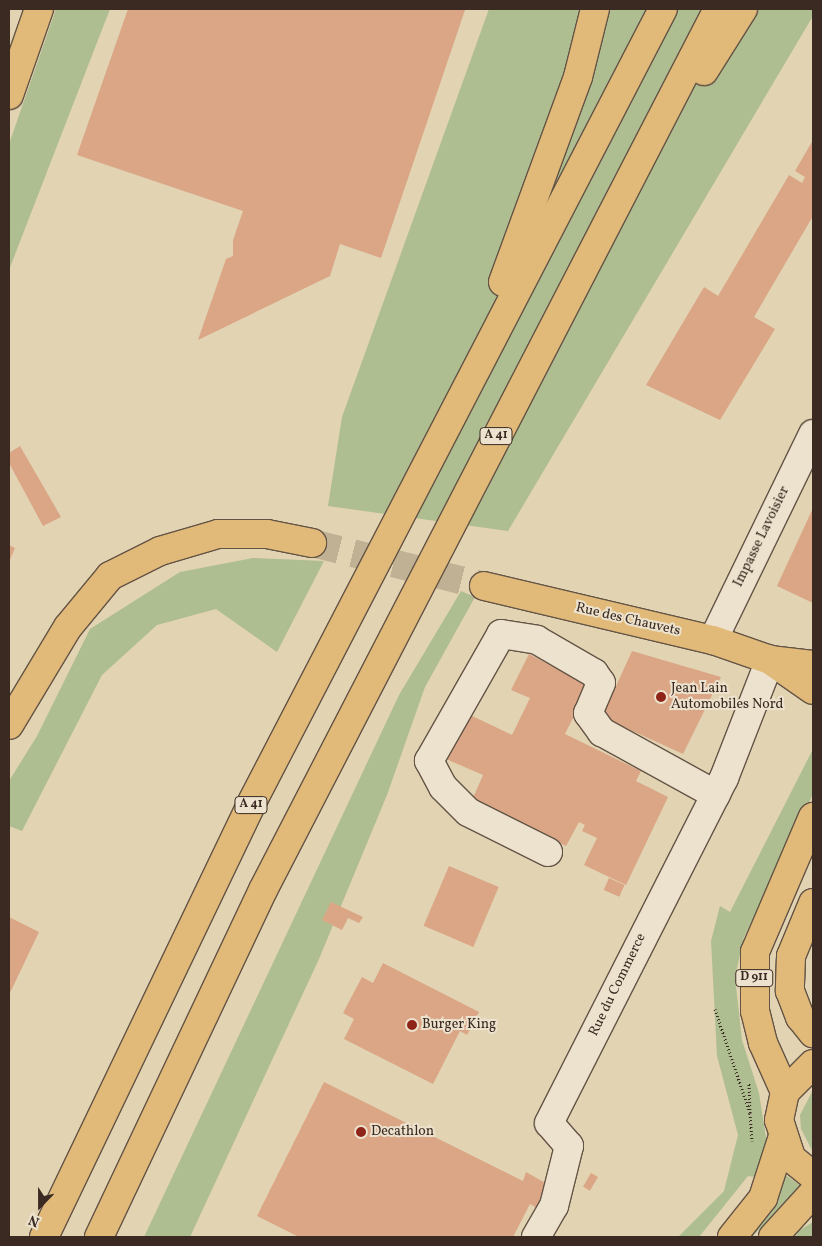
<!DOCTYPE html>
<style>
body{margin:0}
#map{position:relative;width:822px;height:1246px;overflow:hidden;background:#e2d3b2;font-family:Vollkorn,serif}
div>[style]{position:absolute}
[style*='--x']{left:calc(var(--x)*1px);top:calc(var(--y)*1px);width:calc(var(--w)*1px);rotate:calc(var(--a)*1deg)}
.green>*{inset:0;background:#aebe90}
.building>*{inset:0;background:#daa686;transform-origin:0 0}
.major-tunnel>*{height:28px;margin-top:-14px;transform-origin:0;background:repeating-linear-gradient(90deg,#c0b195 0 28px,transparent 0 42px)}
.path>*{height:3px;margin-top:-1.5px;transform-origin:0;background:repeating-linear-gradient(90deg,#3a2a22 0 1px,transparent 0 3.5px)}
.roads{filter:drop-shadow(1px 0 #645446) drop-shadow(-1px 0 #645446) drop-shadow(0 1px #645446) drop-shadow(0 -1px #645446)}
.minor>*{height:28px;margin:-14px;padding:0 14px;transform-origin:14px;border-radius:14px;background:#ece2cd}
.major>*{height:28px;margin:-14px;padding:0 14px;transform-origin:14px;border-radius:14px;background:#e1ba79}
.highway>*{height:28px;margin:-14px;padding:0 14px;transform-origin:14px;border-radius:14px;background:#e1ba79}
.dots>*{width:14px;height:14px;translate:-50% -50%;box-sizing:border-box;border:2px solid #ece2cd;border-radius:50%}
span{translate:-50% -50%;white-space:nowrap;text-align:center;line-height:1.15;-webkit-text-stroke:4px #ece2cd;paint-order:stroke}
.shield-label span{padding:1px 4px;background:#ece2cd;border:1px solid;border-radius:4px;-webkit-text-stroke-width:0}
.shield-label{font-size:12px;color:#3a2a22;font-weight:700}
.street-label{font-size:14px;color:#3a2a22}
.poi-label{font-size:14px;color:#3a2a22}
.left{translate:0 -50%;text-align:left}
.frame{position:absolute;inset:0;border:10px solid #3a2a22;pointer-events:none}
.north{position:absolute;left:15px;top:1181px;width:50px;height:50px;-webkit-text-stroke:4px #ece2cd;paint-order:stroke;rotate:202deg;font-size:14px;font-weight:700;line-height:20px;text-align:center;color:#3a2a22}
.north::after{content:'';display:block;margin:auto;width:18px;height:22px;background:#3a2a22;clip-path:polygon(50% 0,100% 100%,50% 72%,0 100%)}
</style>
<div id="map">
<div class="green">
<i style="clip-path:polygon(56px 9px,110px 9px,9px 270px,9px 144px)"></i>
<i style="clip-path:polygon(489px 9px,813px 9px,813px 16px,508px 531px,328px 506px,342px 417px)"></i>
<i style="clip-path:polygon(253px 558px,324px 561px,277px 652px,216px 609px,157px 625px,102px 675px,22px 831px,9px 826px,9px 781px,37px 736px,90px 629px,180px 572px)"></i>
<i style="clip-path:polygon(461px 591px,475px 597px,425px 687px,387px 795px,319px 959px,190px 1237px,144px 1237px,399px 695px)"></i>
<i style="clip-path:polygon(813px 749px,813px 794px,744px 937px,735px 977px,742px 1040px,759px 1093px,767px 1144px,761px 1178px,748px 1176px,699px 1237px,678px 1237px,724px 1191px,738px 1135px,717px 1056px,711px 941px,720px 906px,730px 912px)"></i>
<i style="clip-path:polygon(813px 1090px,813px 1152px,801px 1129px,800px 1115px)"></i>
<i style="clip-path:polygon(783px 1173px,805px 1189px,781px 1206px,752px 1237px,738px 1237px)"></i>
<i style="clip-path:polygon(813px 1222px,813px 1237px,795px 1237px,800px 1230px)"></i>
</div>
<div class="building">
<i style="clip-path:polygon(128px 9px,465px 10px,381px 258px,340px 244px,330px 276px,198px 340px,226px 259px,233px 256px,233px 240px,243px 211px,77px 155px)"></i>
<i style="clip-path:polygon(813px 140px,813px 216px,754px 317px,775px 329px,720px 420px,646px 385px,704px 287px,718px 296px,789px 175px,802px 183px,805px 177px,795px 171px)"></i>
<i style="clip-path:polygon(20px 446px,61px 517px,43px 526px,9px 463px,9px 453px)"></i>
<i style="clip-path:polygon(813px 508px,813px 603px,777px 586px)"></i>
<i style="clip-path:polygon(9px 545px,15px 548px,9px 562px)"></i>
<i style="clip-path:polygon(632px 651px,721px 677px,683px 754px,602px 717px)"></i>
<i style="clip-path:polygon(529px 654px,589px 686px,565px 734px,641px 771px,636px 781px,668px 797px,626px 885px,584px 865px,597px 838px,582px 831px,585px 825px,579px 822px,566px 846px,472px 800px,483px 775px,446px 759px,468px 714px,512px 735px,530px 698px,511px 690px)"></i>
<i style="left:449px;top:866px;width:54px;height:65px;rotate:23deg"></i>
<i style="left:609px;top:878px;width:17px;height:13px;rotate:24deg"></i>
<i style="clip-path:polygon(331px 902px,363px 917px,359px 923px,348px 918px,342px 930px,322px 920px)"></i>
<i style="clip-path:polygon(9px 917px,39px 932px,9px 995px)"></i>
<i style="clip-path:polygon(383px 963px,479px 1012px,467px 1035px,460px 1031px,433px 1084px,344px 1039px,354px 1019px,343px 1013px,362px 977px,373px 983px)"></i>
<i style="clip-path:polygon(324px 1082px,523px 1181px,526px 1172px,549px 1185px,537px 1208px,530px 1204px,513px 1237px,299px 1237px,257px 1216px)"></i>
<i style="left:591px;top:1173px;width:8px;height:16px;rotate:30deg"></i>
</div>
<div class="major-tunnel">
<i style="--x:312;--y:543;--w:177;--a:14"></i>
</div>
<div class="path">
<i style="--x:715;--y:1009;--w:110;--a:71.4"></i>
<i style="--x:750;--y:1113;--w:30;--a:-92"></i>
<i style="--x:750;--y:1113;--w:28;--a:86"></i>
</div>
<div class="roads">
<div class="minor">
<i style="--x:713;--y:640;--w:229;--a:-64.1"></i>
<i style="--x:548;--y:852;--w:89;--a:-153.4"></i>
<i style="--x:468;--y:812;--w:35;--a:-135"></i>
<i style="--x:443;--y:787;--w:30;--a:-118"></i>
<i style="--x:429;--y:761;--w:146;--a:-60.4"></i>
<i style="--x:501;--y:634;--w:36;--a:9"></i>
<i style="--x:537;--y:640;--w:66;--a:30.1"></i>
<i style="--x:594;--y:673;--w:12;--a:55"></i>
<i style="--x:601;--y:683;--w:33;--a:113"></i>
<i style="--x:588;--y:713;--w:24;--a:54"></i>
<i style="--x:602;--y:732;--w:130;--a:28.9"></i>
<i style="--x:536;--y:1237;--w:36;--a:-60"></i>
<i style="--x:554;--y:1206;--w:62;--a:-76"></i>
<i style="--x:569;--y:1146;--w:30;--a:-131"></i>
<i style="--x:549;--y:1123;--w:387;--a:-63.1"></i>
<i style="--x:724;--y:778;--w:127;--a:-68.7"></i>
</div>
<div class="major">
<i style="--x:9;--y:95;--w:91;--a:-70.8"></i>
<i style="--x:484;--y:586;--w:235;--a:13.3"></i>
<i style="--x:713;--y:640;--w:60;--a:19.3"></i>
<i style="--x:770;--y:660;--w:43;--a:6.6"></i>
<i style="--x:770;--y:660;--w:52;--a:34.9"></i>
<i style="--x:9;--y:725;--w:114;--a:-59"></i>
<i style="--x:68;--y:627;--w:66;--a:-50.5"></i>
<i style="--x:110;--y:576;--w:56;--a:-26.6"></i>
<i style="--x:160;--y:551;--w:60;--a:-16.3"></i>
<i style="--x:218;--y:534;--w:49;--a:0"></i>
<i style="--x:267;--y:534;--w:46;--a:11.3"></i>
<i style="--x:813;--y:903;--w:57;--a:112.5"></i>
<i style="--x:791;--y:956;--w:35;--a:92"></i>
<i style="--x:790;--y:991;--w:28;--a:69"></i>
<i style="--x:800;--y:1017;--w:21;--a:51"></i>
<i style="--x:813;--y:1064;--w:40;--a:135"></i>
<i style="--x:785;--y:1092;--w:29;--a:102"></i>
<i style="--x:779;--y:1120;--w:40;--a:72"></i>
<i style="--x:791;--y:1158;--w:28;--a:39"></i>
<i style="--x:785;--y:1092;--w:54;--a:-114.2"></i>
<i style="--x:763;--y:1043;--w:33;--a:-104"></i>
<i style="--x:755;--y:1011;--w:59;--a:-90"></i>
<i style="--x:755;--y:952;--w:147;--a:-66.8"></i>
<i style="--x:732;--y:1237;--w:50;--a:-51.5"></i>
<i style="--x:763;--y:1198;--w:62;--a:-72.1"></i>
<i style="--x:773;--y:1237;--w:59;--a:-47.7"></i>
</div>
<div class="highway">
<i style="--x:704;--y:71;--w:73;--a:-57.8"></i>
<i style="--x:503;--y:282;--w:218;--a:-69.9"></i>
<i style="--x:578;--y:77;--w:70;--a:-76"></i>
<i style="--x:44;--y:1237;--w:480;--a:-64.4"></i>
<i style="--x:251;--y:804;--w:895;--a:-62.61"></i>
<i style="--x:99;--y:1237;--w:384;--a:-64.7"></i>
<i style="--x:263;--y:890;--w:992;--a:-62.69"></i>
</div>
</div>
<div class="dots">
<i style="left:661px;top:697px;background:#8f2418"></i>
<i style="left:412px;top:1025px;background:#8f2418"></i>
<i style="left:361px;top:1132px;background:#8f2418"></i>
</div>
<div class="shield-label">
<span style="left:496px;top:436px">A 41</span>
<span style="left:251px;top:805px">A 41</span>
<span style="left:754px;top:978px">D 911</span>
</div>
<div class="street-label">
<span style="left:762px;top:537px;rotate:-64deg">Impasse Lavoisier</span>
<span style="left:628px;top:620px;rotate:13deg">Rue des Chauvets</span>
<span style="left:618px;top:985px;rotate:-64deg">Rue du Commerce</span>
</div>
<div class="poi-label">
<span class="left" style="left:671px;top:697px">Jean Lain<br>Automobiles Nord</span>
<span class="left" style="left:422px;top:1025px">Burger King</span>
<span class="left" style="left:371px;top:1132px">Decathlon</span>
</div>
<div class="frame"></div>
<div class="north">N</div>
</div>
